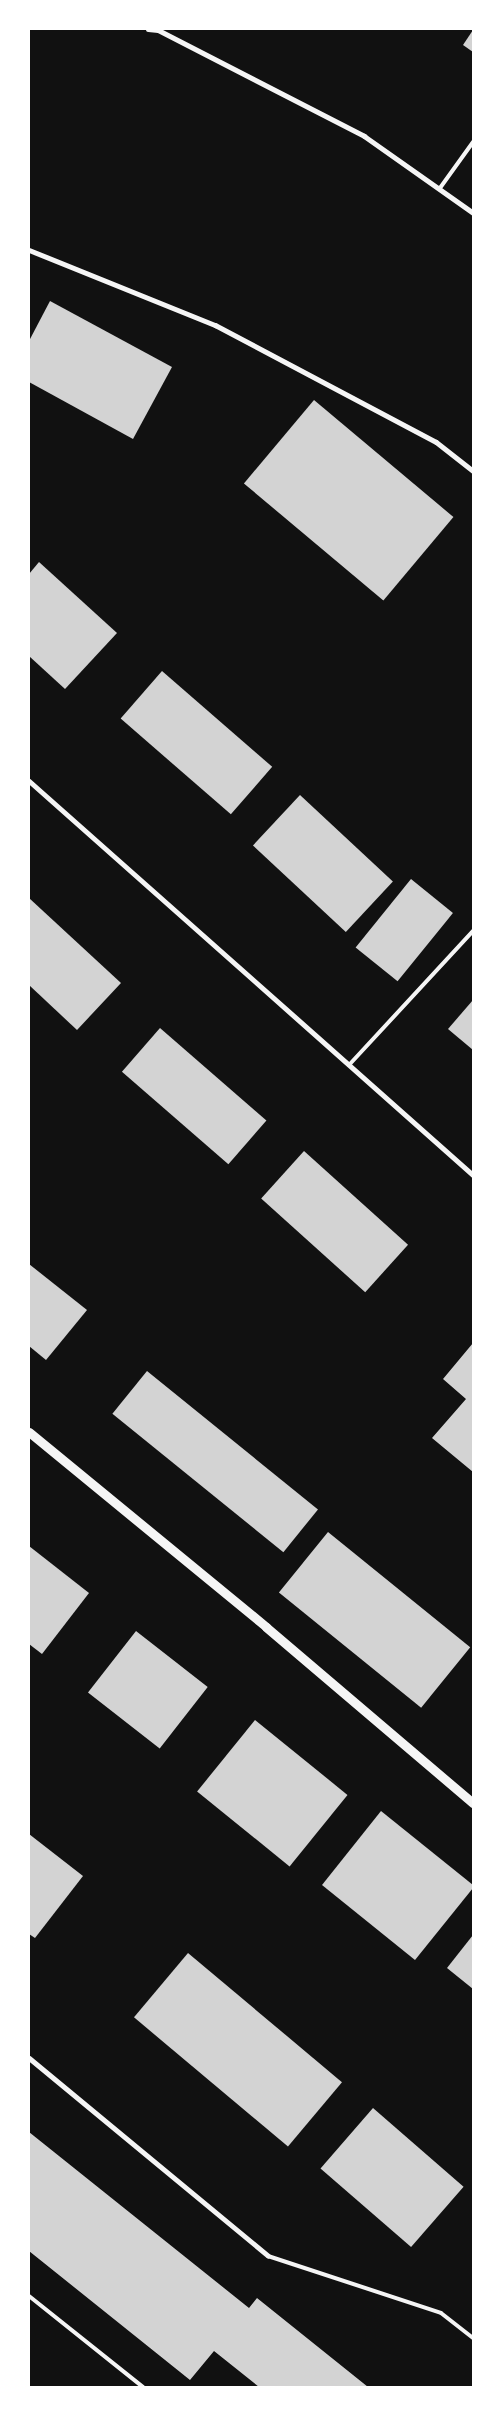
<!DOCTYPE html>
<style>
body{margin:0}
#map{position:relative;width:502px;height:2416px;overflow:hidden;background:#111;font-family:"DejaVu Sans",sans-serif}
div>[style]{position:absolute}
[style*='--x']{left:calc(var(--x)*1px);top:calc(var(--y)*1px);width:calc(var(--w)*1px);rotate:calc(var(--a)*1deg)}
.building>*{inset:0;background:#d3d3d3;transform-origin:0 0}
.service>*{height:4px;margin:-2px;padding:0 2px;transform-origin:2px;border-radius:2px;background:#f5f5f5}
.minor>*{height:5px;margin:-2.5px;padding:0 2.5px;transform-origin:2.5px;border-radius:2.5px;background:#f5f5f5}
.tertiary>*{height:9px;margin:-4.5px;padding:0 4.5px;transform-origin:4.5px;border-radius:4.5px;background:#f5f5f5}
span{translate:-50% -50%;white-space:nowrap;text-align:center;line-height:1.15;-webkit-text-stroke:4.5px #fff;paint-order:stroke}
.frame{position:absolute;inset:0;border:30px solid #fff;pointer-events:none}
</style>
<div id="map">
<div class="building">
<i style="clip-path:polygon(473px 30px,473px 52px,463px 45px)"></i>
<i style="clip-path:polygon(50px 301px,172px 367px,133px 439px,29px 382px,29px 341px)"></i>
<i style="left:314px;top:400px;width:182px;height:109px;rotate:40deg"></i>
<i style="clip-path:polygon(39px 562px,117px 633px,65px 689px,29px 656px,29px 574px)"></i>
<i style="left:162px;top:671px;width:146px;height:63px;rotate:41deg"></i>
<i style="left:300px;top:795px;width:127px;height:69px;rotate:43deg"></i>
<i style="left:411px;top:879px;width:54px;height:88px;rotate:39deg"></i>
<i style="clip-path:polygon(29px 898px,121px 983px,77px 1030px,29px 985px)"></i>
<i style="clip-path:polygon(473px 1000px,473px 1050px,448px 1029px)"></i>
<i style="left:160px;top:1028px;width:141px;height:58px;rotate:41deg"></i>
<i style="left:304px;top:1151px;width:140px;height:64px;rotate:42deg"></i>
<i style="clip-path:polygon(29px 1264px,87px 1310px,46px 1360px,29px 1346px)"></i>
<i style="clip-path:polygon(473px 1343px,473px 1472px,432px 1438px,466px 1399px,443px 1379px)"></i>
<i style="left:147px;top:1371px;width:220px;height:55px;rotate:39deg"></i>
<i style="left:328px;top:1532px;width:183px;height:78px;rotate:39deg"></i>
<i style="clip-path:polygon(29px 1546px,89px 1593px,42px 1654px,29px 1644px)"></i>
<i style="left:136px;top:1631px;width:91px;height:78px;rotate:38deg"></i>
<i style="left:255px;top:1720px;width:119px;height:92px;rotate:39deg"></i>
<i style="clip-path:polygon(381px 1811px,473px 1885px,473px 1888px,415px 1960px,322px 1885px)"></i>
<i style="clip-path:polygon(29px 1834px,83px 1876px,35px 1938px,29px 1934px)"></i>
<i style="clip-path:polygon(473px 1935px,473px 1989px,447px 1968px)"></i>
<i style="left:188px;top:1953px;width:201px;height:84px;rotate:40deg"></i>
<i style="left:373px;top:2108px;width:120px;height:80px;rotate:41deg"></i>
<i style="clip-path:polygon(29px 2132px,249px 2308px,257px 2298px,368px 2387px,259px 2387px,214px 2351px,190px 2380px,29px 2251px)"></i>
</div>
<div class="service">
<i style="--x:440;--y:188;--w:57;--a:-54.3"></i>
<i style="--x:349;--y:1065;--w:183;--a:-47.2"></i>
<i style="--x:268;--y:2256;--w:182;--a:18.2"></i>
<i style="--x:441;--y:2313;--w:41;--a:38"></i>
<i style="--x:29;--y:2296;--w:146;--a:38.6"></i>
</div>
<div class="minor">
<i style="--x:148;--y:29;--w:10;--a:6"></i>
<i style="--x:158;--y:30;--w:232;--a:27.2"></i>
<i style="--x:364;--y:136;--w:133;--a:35.2"></i>
<i style="--x:29;--y:250;--w:201;--a:22"></i>
<i style="--x:215;--y:325;--w:250;--a:27.9"></i>
<i style="--x:436;--y:442;--w:47;--a:38.1"></i>
<i style="--x:29;--y:781;--w:594;--a:41.59"></i>
<i style="--x:29;--y:2058;--w:310;--a:39.6"></i>
</div>
<div class="tertiary">
<i style="--x:29;--y:1432;--w:307;--a:39.4"></i>
<i style="--x:266;--y:1627;--w:272;--a:40.4"></i>
</div>
<div class="frame"></div>
</div>
